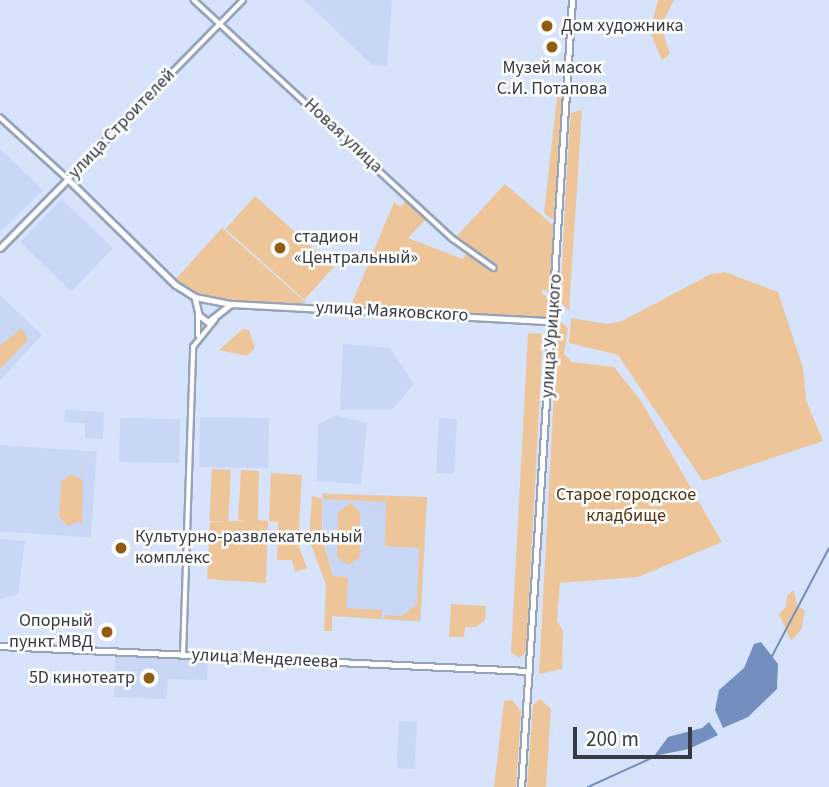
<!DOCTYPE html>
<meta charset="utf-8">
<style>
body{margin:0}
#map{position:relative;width:829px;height:787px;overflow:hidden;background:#d6e3fa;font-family:"Source Sans 3",sans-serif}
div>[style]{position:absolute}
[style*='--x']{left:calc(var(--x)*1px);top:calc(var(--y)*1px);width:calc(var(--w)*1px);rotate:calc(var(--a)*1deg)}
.built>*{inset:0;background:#c7d7f5;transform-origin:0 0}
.green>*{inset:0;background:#eec599;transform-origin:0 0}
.water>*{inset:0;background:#738fc0}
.stream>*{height:2px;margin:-1px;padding:0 1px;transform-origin:1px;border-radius:1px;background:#738fc0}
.roads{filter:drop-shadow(2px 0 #97a3b9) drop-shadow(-2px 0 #97a3b9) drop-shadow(0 2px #97a3b9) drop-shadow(0 -2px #97a3b9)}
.tertiary>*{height:3.5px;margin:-1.75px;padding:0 1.75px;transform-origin:1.75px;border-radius:1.75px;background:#fff}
.secondary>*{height:4.5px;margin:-2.25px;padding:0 2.25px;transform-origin:2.25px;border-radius:2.25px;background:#fff}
.primary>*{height:5px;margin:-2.5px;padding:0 2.5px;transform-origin:2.5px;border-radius:2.5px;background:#fff}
.dots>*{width:19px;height:19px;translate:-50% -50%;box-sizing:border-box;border:4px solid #fff;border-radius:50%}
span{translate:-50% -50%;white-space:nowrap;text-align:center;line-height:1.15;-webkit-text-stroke:5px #fff;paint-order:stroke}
.poi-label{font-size:18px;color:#353a43}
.left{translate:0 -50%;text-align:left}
.right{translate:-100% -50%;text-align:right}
.street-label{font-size:18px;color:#353a43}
.park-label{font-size:18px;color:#50330c}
.scale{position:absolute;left:573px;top:727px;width:119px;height:32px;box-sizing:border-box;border:4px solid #353a43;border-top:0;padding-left:9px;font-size:21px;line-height:24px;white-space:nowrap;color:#353a43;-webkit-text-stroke:5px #fff;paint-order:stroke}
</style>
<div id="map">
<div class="built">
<i style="clip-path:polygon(304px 0,392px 0,387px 66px,372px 65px)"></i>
<i style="clip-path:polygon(0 149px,43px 190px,0 232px)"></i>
<i style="left:62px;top:199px;width:71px;height:60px;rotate:44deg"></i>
<i style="clip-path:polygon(0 295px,42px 335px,0 380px)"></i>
<i style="clip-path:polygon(343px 344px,390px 348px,414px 384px,392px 410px,340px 410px)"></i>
<i style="clip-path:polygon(65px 410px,104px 412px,103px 439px,85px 438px,85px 423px,64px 422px)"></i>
<i style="clip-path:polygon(335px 415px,367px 423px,361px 484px,317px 481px,318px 425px)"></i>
<i style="left:200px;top:417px;width:69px;height:50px;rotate:1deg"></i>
<i style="left:120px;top:418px;width:60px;height:44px;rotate:1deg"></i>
<i style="left:439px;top:418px;width:18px;height:55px;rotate:3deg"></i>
<i style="left:0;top:445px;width:97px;height:86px;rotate:4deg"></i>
<i style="clip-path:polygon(322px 493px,427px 497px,421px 622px,332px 616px,333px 575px,323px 537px)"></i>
<i style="clip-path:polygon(0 539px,25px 541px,18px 594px,0 599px)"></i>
<i style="clip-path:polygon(115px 654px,208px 660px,207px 680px,168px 679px,166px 699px,114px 697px)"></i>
<i style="left:399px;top:721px;width:18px;height:47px;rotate:3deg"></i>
</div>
<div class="green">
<i style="clip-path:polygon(658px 0,674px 0,661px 26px,670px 54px,662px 60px,650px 32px)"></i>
<i style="clip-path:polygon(557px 97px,562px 98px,555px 221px,544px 213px)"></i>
<i style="clip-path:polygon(582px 110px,569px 311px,560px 301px,568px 150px,571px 113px)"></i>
<i style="clip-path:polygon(505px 184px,554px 226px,550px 293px,543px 289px,541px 293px,549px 298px,549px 317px,350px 308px,394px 202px,400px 207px,409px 197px,429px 216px,408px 238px,463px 259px,467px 252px,454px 239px)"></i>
<i style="left:255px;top:196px;width:106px;height:44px;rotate:42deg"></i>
<i style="clip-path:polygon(222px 228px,306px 303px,232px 302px,196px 296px,174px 281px)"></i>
<i style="clip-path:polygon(725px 272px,778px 292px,803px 368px,806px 400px,823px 441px,703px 481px,618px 355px,569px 343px,571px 318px,607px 324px,622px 321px,711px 274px)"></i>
<i style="clip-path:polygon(558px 319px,568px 328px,564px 354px,572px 362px,614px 367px,641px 401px,722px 542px,638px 577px,560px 583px,557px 621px,563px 631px,562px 669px,539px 674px)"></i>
<i style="clip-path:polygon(22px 328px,28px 340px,0 369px,0 346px)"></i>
<i style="clip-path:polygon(243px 329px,249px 330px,255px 348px,247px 356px,219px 350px)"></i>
<i style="clip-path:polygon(528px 333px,543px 334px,526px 652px,519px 658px,511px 652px)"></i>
<i style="clip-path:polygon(83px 458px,82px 526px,79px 521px,68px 526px,59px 517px,61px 482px,71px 474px,82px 480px)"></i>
<i style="left:212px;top:469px;width:19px;height:52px;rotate:3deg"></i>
<i style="clip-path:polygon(241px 470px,259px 471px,258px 520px,268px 521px,266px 583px,207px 579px,210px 522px,244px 521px,238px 520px)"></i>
<i style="clip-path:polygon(271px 473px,302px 475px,298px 544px,307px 568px,295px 572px,292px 560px,277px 560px,278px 522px,269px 521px)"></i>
<i style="clip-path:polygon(323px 494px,427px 497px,420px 621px,384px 619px,385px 615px,402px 616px,417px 604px,419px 548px,385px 546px,386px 502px,323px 499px)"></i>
<i style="clip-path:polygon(312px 496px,322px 499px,322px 537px,333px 576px,348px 577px,346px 608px,382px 610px,382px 619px,332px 616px,332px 631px,324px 631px,326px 585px,309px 539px)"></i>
<i style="clip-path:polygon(351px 503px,360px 512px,360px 557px,348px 565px,337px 557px,338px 512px)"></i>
<i style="clip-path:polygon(794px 590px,797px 605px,805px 611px,801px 630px,791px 641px,779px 614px,786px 607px,787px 596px)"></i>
<i style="clip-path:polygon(451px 604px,486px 606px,485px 620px,476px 627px,465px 627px,464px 637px,449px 637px)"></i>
<i style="clip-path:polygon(540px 699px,551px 709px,546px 787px,527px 787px,533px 705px)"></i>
<i style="clip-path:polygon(512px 700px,521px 711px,516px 787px,494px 787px,504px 701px)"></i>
</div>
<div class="water">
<i style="clip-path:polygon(761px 642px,778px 664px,777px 689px,748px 717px,723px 728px,715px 710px,719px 690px,744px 668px,754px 644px)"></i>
<i style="clip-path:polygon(709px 722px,718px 735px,689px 749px,654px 756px,668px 737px,702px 728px)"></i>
</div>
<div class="stream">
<i style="--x:771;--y:658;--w:124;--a:-62.2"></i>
<i style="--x:588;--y:787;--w:75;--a:-24.5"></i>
</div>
<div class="roads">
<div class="tertiary">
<i style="--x:194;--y:0;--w:352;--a:42.7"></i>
<i style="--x:453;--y:239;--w:50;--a:35.3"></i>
<i style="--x:0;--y:117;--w:92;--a:42.4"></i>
<i style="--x:68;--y:179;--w:250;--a:-45.6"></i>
<i style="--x:198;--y:336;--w:23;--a:-90"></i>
<i style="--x:183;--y:655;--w:308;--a:-88.1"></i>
<i style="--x:193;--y:347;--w:35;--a:-51"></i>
</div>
<div class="secondary">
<i style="--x:0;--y:248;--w:97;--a:-45.4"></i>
<i style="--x:68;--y:179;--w:151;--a:44.5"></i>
<i style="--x:176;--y:285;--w:22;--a:32"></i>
<i style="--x:195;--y:297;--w:38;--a:11"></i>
<i style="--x:232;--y:304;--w:319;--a:3.1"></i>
<i style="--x:195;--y:297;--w:18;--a:77"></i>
<i style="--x:199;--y:315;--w:11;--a:38"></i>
<i style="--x:208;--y:322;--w:29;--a:-38"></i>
<i style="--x:0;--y:646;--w:530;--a:2.71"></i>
</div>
<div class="primary">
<i style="--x:521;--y:787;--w:789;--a:-86.29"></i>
</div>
</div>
<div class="dots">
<i style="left:547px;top:26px;background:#915c11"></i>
<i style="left:552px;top:47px;background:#915c11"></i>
<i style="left:280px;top:248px;background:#915c11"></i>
<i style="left:121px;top:548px;background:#915c11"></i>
<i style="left:107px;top:632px;background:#915c11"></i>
<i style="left:149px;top:678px;background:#915c11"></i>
</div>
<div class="poi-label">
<span class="left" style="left:561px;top:26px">Дом художника</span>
<span style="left:552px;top:79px">Музей масок<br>С.И. Потапова</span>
<span class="left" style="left:294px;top:248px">стадион<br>«Центральный»</span>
<span class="left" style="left:135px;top:548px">Культурно-развлекательный<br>комплекс</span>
<span class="right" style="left:93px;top:632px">Опорный<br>пункт МВД</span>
<span class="right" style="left:135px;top:678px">5D кинотеатр</span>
</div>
<div class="street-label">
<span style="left:122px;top:124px;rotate:-46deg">улица Строителей</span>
<span style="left:343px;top:136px;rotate:43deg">Новая улица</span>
<span style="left:392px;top:312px;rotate:3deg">улица Маяковского</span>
<span style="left:552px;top:336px;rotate:-86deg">улица Урицкого</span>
<span style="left:265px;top:659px;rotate:3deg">улица Менделеева</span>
</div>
<div class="park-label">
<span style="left:626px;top:506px">Старое городское<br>кладбище</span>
</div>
<div class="scale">200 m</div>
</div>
